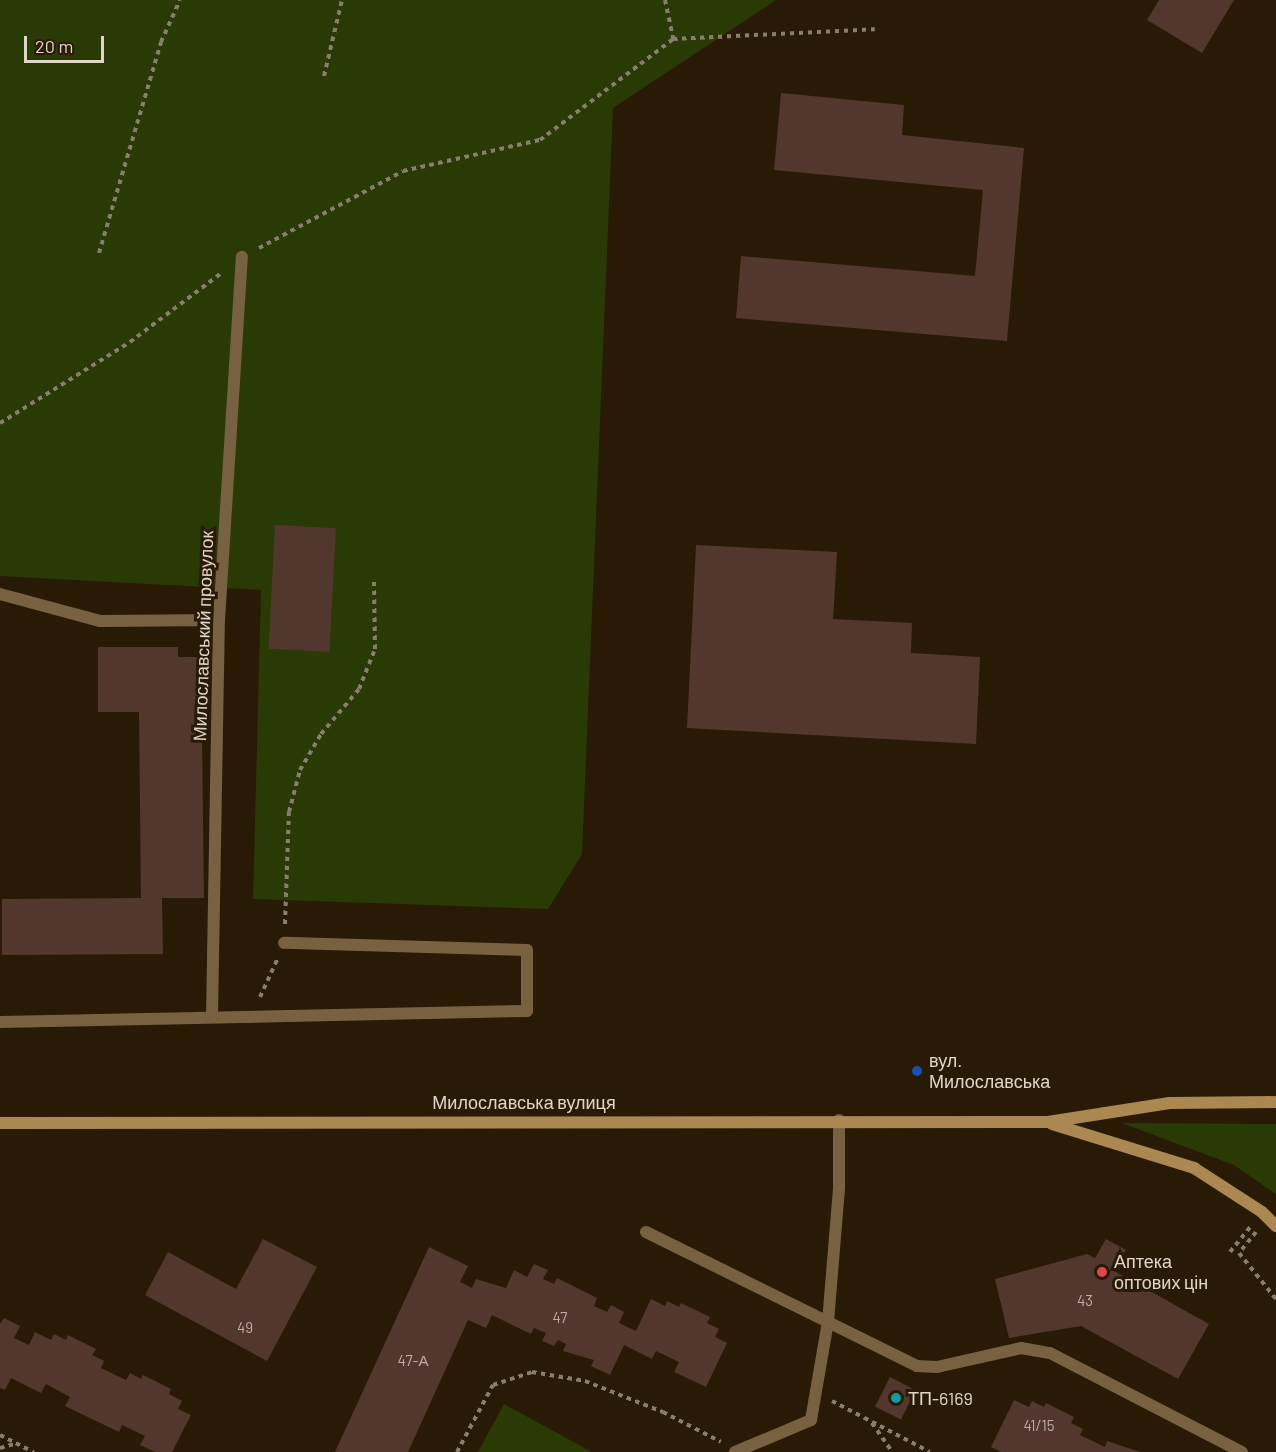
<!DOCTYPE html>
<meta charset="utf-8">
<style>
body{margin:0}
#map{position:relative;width:1276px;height:1452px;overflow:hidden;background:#291a05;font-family:Barlow,sans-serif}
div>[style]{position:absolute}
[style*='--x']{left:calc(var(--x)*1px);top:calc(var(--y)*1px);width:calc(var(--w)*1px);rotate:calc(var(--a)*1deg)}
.green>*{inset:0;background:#293a05}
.building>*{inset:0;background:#52372f;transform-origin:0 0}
.path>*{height:4px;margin-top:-2px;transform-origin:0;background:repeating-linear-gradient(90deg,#8a7d6d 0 4.5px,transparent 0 9px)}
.lane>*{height:12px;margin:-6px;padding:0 6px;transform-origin:6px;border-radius:6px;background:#776140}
.street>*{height:12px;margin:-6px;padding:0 6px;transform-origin:6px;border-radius:6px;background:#776140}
.secondary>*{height:12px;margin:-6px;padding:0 6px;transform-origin:6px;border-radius:6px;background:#ab8852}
.dots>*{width:16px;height:16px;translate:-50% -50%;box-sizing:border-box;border:3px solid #291a05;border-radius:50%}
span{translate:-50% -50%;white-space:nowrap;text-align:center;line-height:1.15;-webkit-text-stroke:6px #291a05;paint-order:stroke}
.number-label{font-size:15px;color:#bcaea2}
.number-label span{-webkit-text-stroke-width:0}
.street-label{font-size:18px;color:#e0d5c9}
.poi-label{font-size:18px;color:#e0d5c9}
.left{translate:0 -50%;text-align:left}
.scale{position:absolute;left:24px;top:36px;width:80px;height:27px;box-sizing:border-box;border:3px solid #e0d5c9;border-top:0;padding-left:8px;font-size:18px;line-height:21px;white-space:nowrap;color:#e0d5c9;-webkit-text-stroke:4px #291a05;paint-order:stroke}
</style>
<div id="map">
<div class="green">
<i style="clip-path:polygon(0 0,776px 0,613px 108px,582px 854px,548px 909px,253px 899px,261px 590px,0 576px)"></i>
<i style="clip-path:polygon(1122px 1123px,1276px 1124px,1276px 1194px,1234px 1165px)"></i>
<i style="clip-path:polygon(504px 1404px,592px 1452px,478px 1452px)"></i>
</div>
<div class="building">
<i style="clip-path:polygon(1159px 0,1234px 0,1202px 53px,1147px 20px)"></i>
<i style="clip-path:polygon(781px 93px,904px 105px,902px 135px,1024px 148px,1007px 341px,736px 318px,741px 256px,975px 276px,983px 190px,774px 170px)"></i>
<i style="left:275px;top:525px;width:61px;height:124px;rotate:3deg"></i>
<i style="clip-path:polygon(696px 545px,837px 552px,833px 619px,912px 623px,911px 653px,980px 657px,976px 744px,687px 728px)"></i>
<i style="clip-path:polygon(98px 647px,178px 647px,178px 657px,201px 657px,204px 898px,162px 898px,163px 954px,2px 955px,2px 899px,141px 898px,139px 712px,98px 712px)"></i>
<i style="clip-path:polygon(263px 1239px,317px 1267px,267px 1361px,145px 1295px,168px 1252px,236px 1289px)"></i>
<i style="clip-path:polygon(1106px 1239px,1126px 1250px,1114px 1271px,1209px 1324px,1178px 1379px,1081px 1326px,1009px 1338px,995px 1279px,1087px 1254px,1095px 1258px)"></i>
<i style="clip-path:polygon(429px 1247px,468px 1266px,460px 1282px,472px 1288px,476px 1279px,506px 1288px,514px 1270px,527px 1277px,534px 1264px,548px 1270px,543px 1279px,554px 1284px,557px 1278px,597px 1298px,594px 1306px,607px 1312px,611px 1305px,624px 1312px,619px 1323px,636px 1331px,651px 1299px,665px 1306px,667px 1301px,679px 1307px,681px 1303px,710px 1317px,707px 1323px,719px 1329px,715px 1337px,727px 1343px,706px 1387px,674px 1372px,679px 1362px,656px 1351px,652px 1359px,624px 1345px,610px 1375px,591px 1366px,594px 1360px,563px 1351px,566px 1344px,558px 1340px,554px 1346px,542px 1341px,546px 1333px,534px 1328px,531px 1334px,492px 1315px,486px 1328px,468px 1320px,408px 1452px,335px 1452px)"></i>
<i style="clip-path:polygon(4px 1318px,20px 1326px,14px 1338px,29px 1345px,35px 1332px,51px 1340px,54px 1334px,66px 1340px,68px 1335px,96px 1349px,92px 1355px,104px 1361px,101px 1368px,126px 1380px,130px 1373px,141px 1379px,143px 1375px,171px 1389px,169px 1394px,182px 1401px,178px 1409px,191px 1415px,172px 1452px,155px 1452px,140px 1445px,145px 1436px,122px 1425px,119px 1432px,65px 1406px,70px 1397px,46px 1384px,41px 1393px,11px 1378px,5px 1390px,0 1388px,0 1324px)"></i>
<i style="left:890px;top:1377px;width:29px;height:33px;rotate:27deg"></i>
<i style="clip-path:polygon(1014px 1400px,1029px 1407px,1032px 1401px,1044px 1407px,1046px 1403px,1074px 1417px,1071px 1423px,1083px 1429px,1080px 1435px,1105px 1447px,1107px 1441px,1140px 1452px,1001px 1452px,991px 1447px)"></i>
</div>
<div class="path">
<i style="--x:665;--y:0;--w:40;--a:78"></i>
<i style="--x:324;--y:76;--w:78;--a:-76.7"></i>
<i style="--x:259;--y:248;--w:163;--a:-28.1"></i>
<i style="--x:403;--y:171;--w:140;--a:-12.8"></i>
<i style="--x:540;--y:140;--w:167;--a:-37.2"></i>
<i style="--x:673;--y:39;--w:202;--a:-2.8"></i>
<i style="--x:99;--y:253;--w:220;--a:-73.6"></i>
<i style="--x:161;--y:42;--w:46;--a:-65.7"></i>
<i style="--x:0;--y:423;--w:153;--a:-31.9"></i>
<i style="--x:130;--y:342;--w:116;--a:-37"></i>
<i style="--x:285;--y:924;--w:112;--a:-88"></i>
<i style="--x:289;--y:812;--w:43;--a:-75.3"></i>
<i style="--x:300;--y:770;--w:42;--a:-59.7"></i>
<i style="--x:321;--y:734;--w:59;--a:-49.8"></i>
<i style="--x:359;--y:689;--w:43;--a:-68.2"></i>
<i style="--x:375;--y:649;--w:67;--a:-90.9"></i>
<i style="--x:260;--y:997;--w:41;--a:-65.3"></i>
<i style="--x:1256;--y:1232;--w:27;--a:129"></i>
<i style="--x:1239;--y:1253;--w:59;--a:51.2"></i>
<i style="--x:1230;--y:1252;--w:35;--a:-51"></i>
<i style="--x:832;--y:1401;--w:110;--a:27.5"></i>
<i style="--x:872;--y:1423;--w:35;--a:55"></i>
<i style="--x:0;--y:1435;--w:38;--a:27"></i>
<i style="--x:0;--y:1448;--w:18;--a:-16"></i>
<i style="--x:457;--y:1452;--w:76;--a:-61.8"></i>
<i style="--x:493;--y:1385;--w:41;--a:-18.4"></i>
<i style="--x:532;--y:1372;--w:54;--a:9.6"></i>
<i style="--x:585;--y:1381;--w:84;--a:21.7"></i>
<i style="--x:663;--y:1412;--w:65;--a:27.3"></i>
</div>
<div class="lane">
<i style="--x:0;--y:1022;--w:527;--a:-1.2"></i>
<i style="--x:527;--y:1011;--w:61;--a:-90"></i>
<i style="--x:527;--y:950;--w:243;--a:-178.3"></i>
<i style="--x:646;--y:1232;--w:302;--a:26.3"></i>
<i style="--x:917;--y:1366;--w:20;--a:3"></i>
<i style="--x:937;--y:1367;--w:86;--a:-12.7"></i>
<i style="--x:1021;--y:1348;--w:29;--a:10"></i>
<i style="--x:1050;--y:1353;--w:216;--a:27.3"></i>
<i style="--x:735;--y:1452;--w:82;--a:-22.8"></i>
<i style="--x:811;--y:1420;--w:99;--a:-80.2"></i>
<i style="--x:828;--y:1322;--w:134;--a:-85.3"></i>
<i style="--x:839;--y:1188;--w:68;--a:-90"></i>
</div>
<div class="street">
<i style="--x:0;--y:594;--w:104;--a:15.1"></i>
<i style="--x:100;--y:621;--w:119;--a:-0.5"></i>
<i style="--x:212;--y:1016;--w:396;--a:-89"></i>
<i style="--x:219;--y:620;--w:364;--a:-86.4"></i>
</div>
<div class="secondary">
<i style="--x:0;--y:1123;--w:1048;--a:-0.05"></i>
<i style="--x:1048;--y:1122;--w:123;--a:-8.9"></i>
<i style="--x:1170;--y:1103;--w:106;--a:-0.5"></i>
<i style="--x:1052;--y:1124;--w:149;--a:17.2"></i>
<i style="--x:1194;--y:1168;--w:81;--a:32.9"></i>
<i style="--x:1262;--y:1212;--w:20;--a:45"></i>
</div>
<div class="dots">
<i style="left:917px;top:1071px;background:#1a4fb4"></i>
<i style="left:1102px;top:1272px;background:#e0444e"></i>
<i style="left:896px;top:1398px;background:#0f9aa8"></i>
</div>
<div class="number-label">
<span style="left:1085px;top:1301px">43</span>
<span style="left:560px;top:1318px">47</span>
<span style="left:245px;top:1328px">49</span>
<span style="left:413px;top:1361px">47-А</span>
<span style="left:1039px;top:1426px">41/15</span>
</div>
<div class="street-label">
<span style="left:203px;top:636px;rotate:-88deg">Милославський провулок</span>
<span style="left:524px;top:1102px">Милославська вулиця</span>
</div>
<div class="poi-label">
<span class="left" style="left:929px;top:1071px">вул.<br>Милославська</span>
<span class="left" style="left:1114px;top:1272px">Аптека<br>оптових цін</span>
<span class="left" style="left:908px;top:1398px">ТП-6169</span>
</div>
<div class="scale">20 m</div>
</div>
